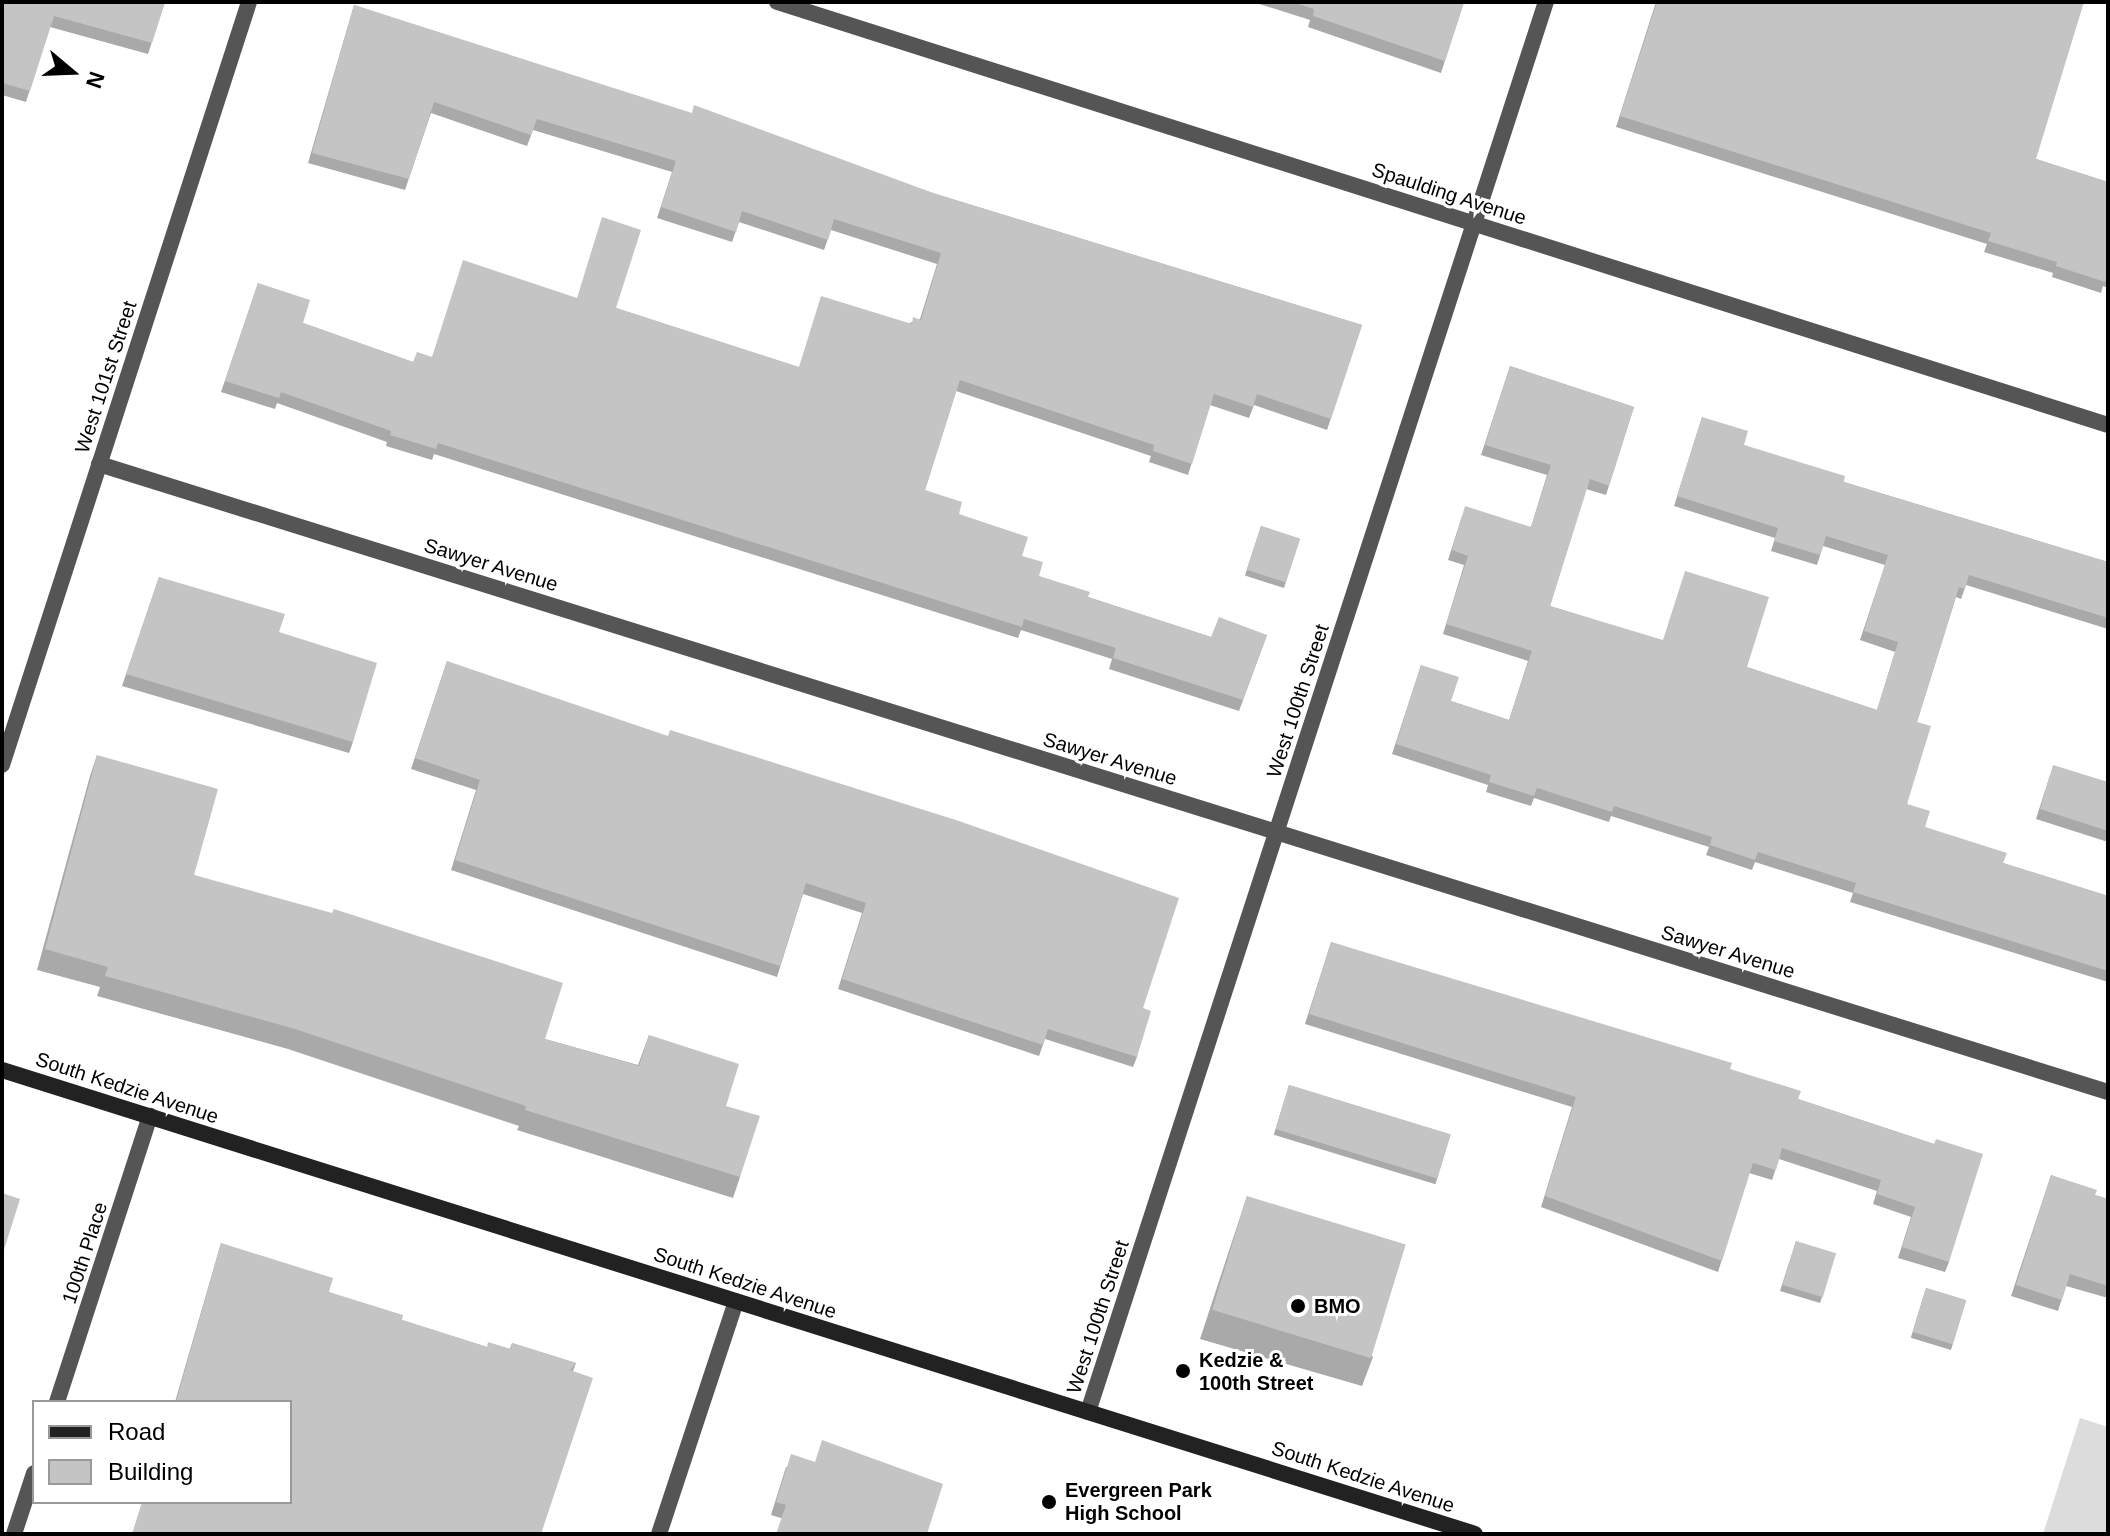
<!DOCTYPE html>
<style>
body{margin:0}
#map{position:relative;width:2110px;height:1536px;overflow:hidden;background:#fff;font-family:Arial,sans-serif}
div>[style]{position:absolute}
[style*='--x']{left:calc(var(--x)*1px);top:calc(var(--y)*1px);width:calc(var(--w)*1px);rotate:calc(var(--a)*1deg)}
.green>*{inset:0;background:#dcdcdc}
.street>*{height:16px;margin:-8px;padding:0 8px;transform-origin:8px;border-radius:8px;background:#555}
.secondary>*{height:16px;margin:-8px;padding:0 8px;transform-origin:8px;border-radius:8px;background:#222}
.wall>*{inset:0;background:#a9a9a9;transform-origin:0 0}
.building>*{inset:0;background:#c4c4c4;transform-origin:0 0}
.dots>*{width:22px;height:22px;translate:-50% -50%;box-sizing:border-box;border:4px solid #fff;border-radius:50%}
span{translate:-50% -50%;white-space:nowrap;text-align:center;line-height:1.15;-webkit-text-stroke:6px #fff;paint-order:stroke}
.street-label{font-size:20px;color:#000}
.poi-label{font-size:20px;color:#000;font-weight:700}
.left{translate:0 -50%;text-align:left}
.frame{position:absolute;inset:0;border:4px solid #000;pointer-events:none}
.legend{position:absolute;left:32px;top:1400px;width:260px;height:104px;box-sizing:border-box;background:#fff;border:2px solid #999;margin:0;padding:10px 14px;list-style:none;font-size:24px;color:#000}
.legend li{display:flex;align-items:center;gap:16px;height:40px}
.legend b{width:40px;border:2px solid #999}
.north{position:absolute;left:32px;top:32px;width:80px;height:80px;-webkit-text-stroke:6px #fff;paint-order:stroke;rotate:109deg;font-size:22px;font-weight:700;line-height:32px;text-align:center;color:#000}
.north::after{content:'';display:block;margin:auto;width:28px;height:36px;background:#000;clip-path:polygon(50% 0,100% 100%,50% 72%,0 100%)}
</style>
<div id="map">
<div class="green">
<i style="clip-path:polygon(2080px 1418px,2108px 1427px,2108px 1534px,2043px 1534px)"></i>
</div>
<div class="street">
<i style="--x:777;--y:2;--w:1397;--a:17.63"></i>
<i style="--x:99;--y:464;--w:2105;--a:17.36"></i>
<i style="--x:2;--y:765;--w:802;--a:-72.06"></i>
<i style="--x:57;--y:1402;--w:301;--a:-72"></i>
<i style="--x:1088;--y:1412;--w:1483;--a:-72.01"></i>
<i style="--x:14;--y:1534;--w:64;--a:-71.8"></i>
<i style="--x:659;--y:1534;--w:245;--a:-71.7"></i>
</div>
<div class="secondary">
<i style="--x:2;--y:1070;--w:1544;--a:17.48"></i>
</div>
<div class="wall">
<i style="clip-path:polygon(2px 2px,165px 2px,148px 54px,50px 27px,26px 102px,2px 95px)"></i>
<i style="clip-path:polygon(1253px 2px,1464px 2px,1441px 73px,1308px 27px,1310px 20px)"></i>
<i style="clip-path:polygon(1656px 2px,2036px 159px,2108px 182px,2108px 288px,2103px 286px,2101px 293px,2052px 277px,2053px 273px,1984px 252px,1987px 244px,1616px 127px)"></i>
<i style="clip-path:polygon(354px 5px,936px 194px,1362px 325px,1327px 430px,1254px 405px,1249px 418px,1210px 405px,1188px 475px,1149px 462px,1151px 456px,956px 391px,925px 490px,959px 514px,1022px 556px,1039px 576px,1088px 597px,1211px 637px,1267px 635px,1239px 711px,1109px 669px,1112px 659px,1021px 630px,1018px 638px,434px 454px,432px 460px,386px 446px,387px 442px,277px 403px,275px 409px,221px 392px,258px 283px,303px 323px,413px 362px,431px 357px,576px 298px,616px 308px,798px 367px,920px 319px,937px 264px,831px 230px,824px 250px,739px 222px,732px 242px,657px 218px,672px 172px,533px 130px,527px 146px,431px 113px,405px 190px,308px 163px)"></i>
<i style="clip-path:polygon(1510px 366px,1634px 407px,1606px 495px,1586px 489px,1550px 606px,1747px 667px,1877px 710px,1895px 652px,1860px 640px,1885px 565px,1823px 546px,1817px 565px,1771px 551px,1775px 538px,1674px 506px,1702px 417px,1744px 445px,1844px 482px,2108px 562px,2108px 629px,1966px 585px,1961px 599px,1956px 597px,1917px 722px,1907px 804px,1925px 827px,2003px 863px,2108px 896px,2108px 982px,1850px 902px,1853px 893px,1755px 862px,1752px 870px,1706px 855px,1709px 847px,1611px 816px,1609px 822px,1534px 798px,1531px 806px,1486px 792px,1488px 785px,1392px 754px,1421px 665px,1451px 701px,1509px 720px,1528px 661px,1443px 634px,1464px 565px,1448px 560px,1462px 516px,1531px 527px,1547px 475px,1481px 455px)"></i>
<i style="left:1261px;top:526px;width:41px;height:52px;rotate:18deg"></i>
<i style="clip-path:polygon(159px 577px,279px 632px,353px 742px,349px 753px,122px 686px)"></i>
<i style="clip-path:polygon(447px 661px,1143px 1008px,1137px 1057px,1133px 1067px,1045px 1039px,1039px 1056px,838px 989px,862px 913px,803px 894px,777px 977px,451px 870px,476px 790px,411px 769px)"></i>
<i style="clip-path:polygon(97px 755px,194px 875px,545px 1039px,638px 1065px,649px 1035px,726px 1106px,740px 1177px,733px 1198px,517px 1130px,519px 1126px,288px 1049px,97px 996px,100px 987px,37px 970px,90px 776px)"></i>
<i style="clip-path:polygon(2050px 775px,2108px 782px,2108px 842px,2036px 819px)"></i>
<i style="clip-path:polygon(1331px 942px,1730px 1069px,1798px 1099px,1934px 1144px,1949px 1262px,1945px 1272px,1898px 1258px,1911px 1217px,1873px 1204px,1877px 1191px,1779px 1159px,1772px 1180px,1749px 1173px,1718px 1272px,1541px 1207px,1572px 1107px,1305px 1024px)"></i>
<i style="left:1289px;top:1085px;width:169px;height:52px;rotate:17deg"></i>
<i style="clip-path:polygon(2051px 1175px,2095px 1195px,2108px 1199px,2108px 1298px,2066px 1286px,2058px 1311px,2011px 1296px)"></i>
<i style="clip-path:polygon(1247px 1196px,1373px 1357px,1362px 1386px,1200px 1339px)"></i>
<i style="clip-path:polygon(1796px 1241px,1822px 1297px,1820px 1303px,1780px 1291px)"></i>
<i style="clip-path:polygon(221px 1243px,329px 1292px,402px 1320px,487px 1347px,510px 1349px,512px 1343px,576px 1363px,573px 1371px,290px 1402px,175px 1402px)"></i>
<i style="left:1926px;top:1288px;width:42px;height:52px;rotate:17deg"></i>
<i style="clip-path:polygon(786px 1467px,943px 1484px,781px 1518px,771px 1515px)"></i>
</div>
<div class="building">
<i style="clip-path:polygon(2px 2px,165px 2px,152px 43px,54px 16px,30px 91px,2px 83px,2px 17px,3px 13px,2px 13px)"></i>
<i style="clip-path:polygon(1292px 2px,1464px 2px,1445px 61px,1313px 16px,1314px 9px)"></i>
<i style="clip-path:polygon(1657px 2px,2084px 2px,2036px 159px,2108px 182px,2108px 276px,2105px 282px,2056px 266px,2057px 262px,1988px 241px,1991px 233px,1620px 116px)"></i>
<i style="clip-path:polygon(354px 5px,692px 113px,694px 105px,936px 194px,1362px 325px,1331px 419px,1257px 394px,1253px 407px,1214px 394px,1192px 464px,1153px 451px,1154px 445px,960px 380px,925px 490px,962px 502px,959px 514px,1028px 537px,1022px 556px,1043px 562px,1039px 576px,1090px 592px,1088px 597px,1211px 637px,1219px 617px,1267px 635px,1243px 700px,1113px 658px,1116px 648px,1024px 619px,1022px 627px,438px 443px,436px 449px,390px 435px,391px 431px,281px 392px,279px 398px,225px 381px,258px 283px,310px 300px,303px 323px,413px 362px,417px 352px,432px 357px,463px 260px,577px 298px,602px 217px,641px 230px,616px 308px,799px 367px,821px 296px,912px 324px,913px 317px,921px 320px,941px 253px,834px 219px,828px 240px,742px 211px,736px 232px,661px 207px,676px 161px,537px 119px,531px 135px,434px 102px,409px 179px,312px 153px)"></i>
<i style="clip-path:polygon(1510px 366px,1634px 407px,1609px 486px,1590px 479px,1550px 606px,1663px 640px,1685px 571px,1769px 597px,1747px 667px,1877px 710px,1898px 642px,1864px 631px,1888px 555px,1826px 536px,1820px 555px,1774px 541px,1778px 528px,1677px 496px,1702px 417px,1748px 431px,1744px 445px,1845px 476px,1844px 482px,2108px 562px,2108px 618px,1969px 575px,1965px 589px,1959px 587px,1917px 722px,1931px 726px,1907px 804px,1930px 811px,1925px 827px,2007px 853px,2003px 863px,2108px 896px,2108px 971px,1853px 892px,1856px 883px,1758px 852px,1755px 860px,1710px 845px,1712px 837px,1614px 806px,1612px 812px,1537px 788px,1534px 796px,1489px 782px,1491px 775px,1396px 744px,1421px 665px,1459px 677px,1451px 701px,1509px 720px,1532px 651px,1446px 624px,1468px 556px,1452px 550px,1465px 506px,1531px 527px,1551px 465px,1485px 445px)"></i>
<i style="left:1261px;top:526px;width:41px;height:46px;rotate:18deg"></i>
<i style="clip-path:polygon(159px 577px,285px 614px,279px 632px,377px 663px,353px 742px,126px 674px)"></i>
<i style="clip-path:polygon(447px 661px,668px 736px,670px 730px,959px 821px,1179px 898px,1143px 1008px,1151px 1011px,1137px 1057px,1048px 1029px,1043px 1045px,842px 979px,866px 903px,806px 883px,780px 966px,455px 860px,480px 780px,415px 758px)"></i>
<i style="clip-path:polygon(97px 755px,218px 789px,194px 875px,332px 913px,334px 909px,563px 983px,545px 1039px,639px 1066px,649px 1035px,739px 1064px,726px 1106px,760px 1116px,740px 1177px,525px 1110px,526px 1106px,295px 1029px,105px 976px,108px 967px,45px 949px)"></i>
<i style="clip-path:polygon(2053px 765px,2108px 782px,2108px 831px,2040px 809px)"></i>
<i style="clip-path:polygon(1331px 942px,1732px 1063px,1730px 1069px,1801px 1091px,1798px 1099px,1934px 1144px,1936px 1139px,1983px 1154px,1949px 1262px,1902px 1247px,1915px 1207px,1877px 1194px,1881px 1180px,1782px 1148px,1776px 1170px,1753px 1163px,1722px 1261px,1545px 1196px,1576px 1097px,1309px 1014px)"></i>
<i style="left:1289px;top:1085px;width:169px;height:46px;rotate:17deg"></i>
<i style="clip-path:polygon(2051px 1175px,2097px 1190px,2095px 1195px,2108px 1199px,2108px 1286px,2070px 1274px,2062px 1300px,2016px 1285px)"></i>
<i style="clip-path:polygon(2px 1193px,20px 1199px,2px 1256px)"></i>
<i style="left:1247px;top:1196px;width:166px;height:119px;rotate:17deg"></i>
<i style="left:1796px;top:1241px;width:42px;height:46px;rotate:17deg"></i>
<i style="clip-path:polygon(221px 1243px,333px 1278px,329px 1292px,403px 1315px,402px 1320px,487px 1347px,488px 1342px,511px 1349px,512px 1343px,576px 1363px,570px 1370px,593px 1378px,541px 1534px,132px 1534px,142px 1502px,290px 1502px,290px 1402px,176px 1402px)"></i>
<i style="left:1926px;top:1288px;width:42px;height:46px;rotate:17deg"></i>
<i style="clip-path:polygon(822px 1440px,943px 1484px,927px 1534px,776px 1534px,786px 1505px,776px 1502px,791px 1454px,815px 1462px)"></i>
</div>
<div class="dots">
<i style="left:1298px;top:1306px;background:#000"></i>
<i style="left:1183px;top:1371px;background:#000"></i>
<i style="left:1049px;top:1502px;background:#000"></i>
</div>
<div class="street-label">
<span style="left:1449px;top:194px;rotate:18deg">Spaulding Avenue</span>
<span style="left:106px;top:377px;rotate:-72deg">West 101st Street</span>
<span style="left:491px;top:565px;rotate:17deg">Sawyer Avenue</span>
<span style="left:1298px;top:701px;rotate:-72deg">West 100th Street</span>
<span style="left:1110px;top:759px;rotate:17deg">Sawyer Avenue</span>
<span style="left:1728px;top:952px;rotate:17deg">Sawyer Avenue</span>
<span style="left:127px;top:1088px;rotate:18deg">South Kedzie Avenue</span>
<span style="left:85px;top:1253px;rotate:-72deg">100th Place</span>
<span style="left:745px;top:1283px;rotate:18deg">South Kedzie Avenue</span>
<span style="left:1098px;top:1317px;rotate:-72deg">West 100th Street</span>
<span style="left:1363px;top:1477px;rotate:18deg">South Kedzie Avenue</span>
</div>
<div class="poi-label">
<span class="left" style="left:1314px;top:1306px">BMO</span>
<span class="left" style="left:1199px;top:1372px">Kedzie &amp;<br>100th Street</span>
<span class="left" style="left:1065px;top:1502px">Evergreen Park<br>High School</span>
</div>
<div class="frame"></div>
<ul class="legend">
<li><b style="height:10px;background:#222"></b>Road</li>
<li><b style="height:22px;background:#c4c4c4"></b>Building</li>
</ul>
<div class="north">N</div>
</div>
